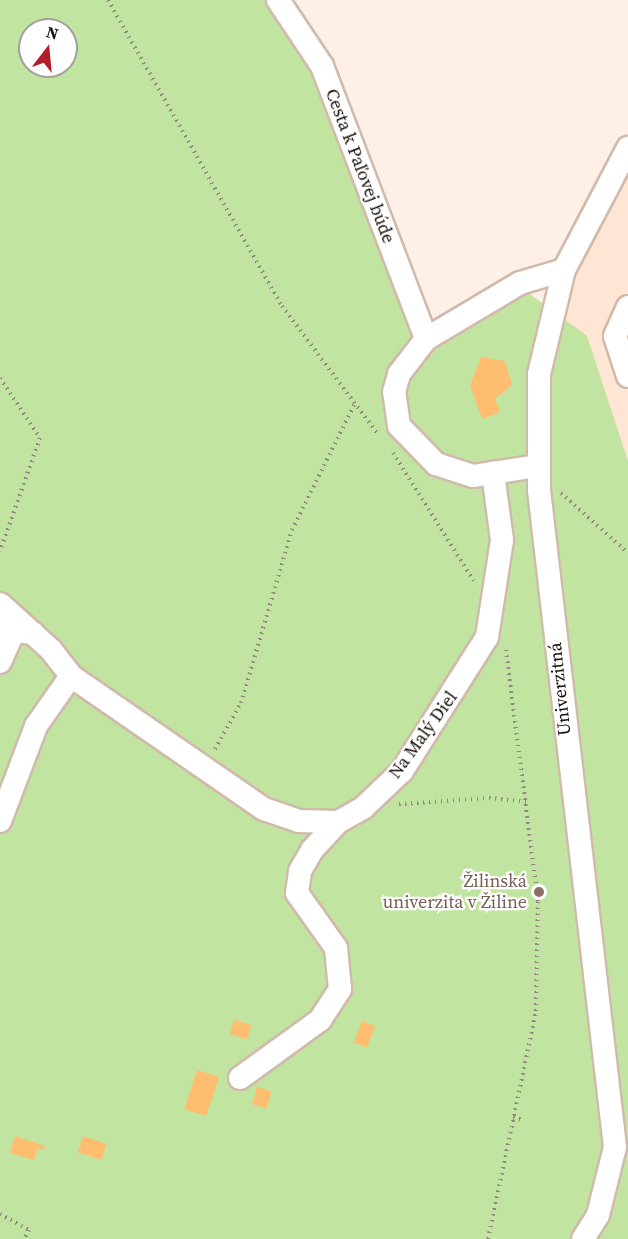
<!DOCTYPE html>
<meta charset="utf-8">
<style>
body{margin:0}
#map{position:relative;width:628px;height:1239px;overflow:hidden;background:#fff0e7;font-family:"Source Serif 4",serif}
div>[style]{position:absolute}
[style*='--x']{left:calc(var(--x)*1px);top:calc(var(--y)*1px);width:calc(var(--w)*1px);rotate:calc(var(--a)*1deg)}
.built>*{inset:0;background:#fee5d4}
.green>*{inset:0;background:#c1e5a1}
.building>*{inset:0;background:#ffbd6f;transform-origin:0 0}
.path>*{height:4px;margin-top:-2px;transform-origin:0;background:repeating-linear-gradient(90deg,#92867f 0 1.5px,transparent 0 6px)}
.roads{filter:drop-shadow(2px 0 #d1baab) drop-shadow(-2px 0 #d1baab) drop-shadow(0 2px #d1baab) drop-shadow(0 -2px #d1baab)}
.minor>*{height:22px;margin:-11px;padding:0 11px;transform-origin:11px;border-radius:11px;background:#fff}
.dots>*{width:16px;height:16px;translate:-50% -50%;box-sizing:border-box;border:3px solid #fff;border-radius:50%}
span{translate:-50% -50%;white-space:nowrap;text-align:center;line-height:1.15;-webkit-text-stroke:4.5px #fff;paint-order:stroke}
.street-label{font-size:18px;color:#170f09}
.education-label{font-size:18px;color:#785e54}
.right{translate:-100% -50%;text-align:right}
.north{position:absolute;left:18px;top:18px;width:60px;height:60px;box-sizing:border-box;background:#fff;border:2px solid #a29f9d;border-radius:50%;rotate:16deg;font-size:16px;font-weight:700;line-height:24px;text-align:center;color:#170f09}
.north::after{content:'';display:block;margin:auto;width:21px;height:27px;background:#b01e2b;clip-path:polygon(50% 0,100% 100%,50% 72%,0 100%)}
</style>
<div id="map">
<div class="built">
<i style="clip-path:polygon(628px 175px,628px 1110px,558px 327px,590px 242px)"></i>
</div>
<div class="green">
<i style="clip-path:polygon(evenodd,0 0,268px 0,304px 50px,420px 357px,523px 289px,587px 336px,628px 461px,628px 1239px,0 1239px,0 0,30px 30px,66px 30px,66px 66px,30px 66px,30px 30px)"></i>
</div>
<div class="building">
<i style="clip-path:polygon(481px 357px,505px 361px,512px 385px,495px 399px,500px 412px,482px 419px,470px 386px)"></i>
<i style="left:234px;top:1020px;width:18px;height:15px;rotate:16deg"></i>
<i style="left:362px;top:1021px;width:14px;height:23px;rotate:21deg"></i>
<i style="left:197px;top:1070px;width:23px;height:41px;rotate:18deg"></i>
<i style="left:257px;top:1087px;width:15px;height:18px;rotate:16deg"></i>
<i style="clip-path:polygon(15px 1136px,45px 1146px,44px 1150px,38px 1148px,34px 1160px,10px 1153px)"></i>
<i style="left:83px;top:1136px;width:25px;height:17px;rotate:18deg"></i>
</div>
<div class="path">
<i style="--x:108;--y:0;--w:352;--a:60.4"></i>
<i style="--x:282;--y:306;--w:159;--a:53.2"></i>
<i style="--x:0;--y:378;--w:72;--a:56.3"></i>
<i style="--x:40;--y:438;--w:120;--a:109.5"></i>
<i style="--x:393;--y:453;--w:151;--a:57.7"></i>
<i style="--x:561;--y:493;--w:90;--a:41.8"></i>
<i style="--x:215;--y:749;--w:53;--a:-60.5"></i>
<i style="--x:241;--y:703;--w:180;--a:-73.6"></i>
<i style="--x:292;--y:530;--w:142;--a:-63.6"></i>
<i style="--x:399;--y:804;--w:90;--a:-3.8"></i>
<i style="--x:489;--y:798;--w:38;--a:6"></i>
<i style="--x:513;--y:1118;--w:11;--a:10"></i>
<i style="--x:0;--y:1214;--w:33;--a:29"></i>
<i style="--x:29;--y:1230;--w:10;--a:119"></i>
<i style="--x:488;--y:1239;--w:233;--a:-78.1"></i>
<i style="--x:536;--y:1011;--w:110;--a:-89"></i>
<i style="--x:538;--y:901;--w:253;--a:-97.3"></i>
</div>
<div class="roads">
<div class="minor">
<i style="--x:278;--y:0;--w:79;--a:56.3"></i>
<i style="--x:322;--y:66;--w:292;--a:69.1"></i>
<i style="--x:628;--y:307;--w:32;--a:114"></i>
<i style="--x:615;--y:336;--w:42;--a:72"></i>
<i style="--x:537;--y:466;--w:65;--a:171.1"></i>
<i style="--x:473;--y:476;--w:39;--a:-162"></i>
<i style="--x:436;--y:464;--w:53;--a:-134.2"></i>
<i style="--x:399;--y:426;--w:34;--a:-98"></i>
<i style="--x:394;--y:392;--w:19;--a:-74"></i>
<i style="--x:399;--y:374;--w:44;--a:-52.4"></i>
<i style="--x:426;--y:339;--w:109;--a:-30.8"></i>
<i style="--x:520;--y:283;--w:46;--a:-16.5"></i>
<i style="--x:0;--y:604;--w:69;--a:42"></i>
<i style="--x:51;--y:650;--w:33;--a:52"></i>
<i style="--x:71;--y:676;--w:234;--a:34.6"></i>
<i style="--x:264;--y:809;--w:36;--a:19"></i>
<i style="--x:298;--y:821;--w:40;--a:1.4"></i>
<i style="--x:338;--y:822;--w:29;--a:-29"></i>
<i style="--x:363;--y:808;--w:54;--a:-43.5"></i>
<i style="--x:402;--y:771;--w:159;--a:-57.6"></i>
<i style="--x:487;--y:637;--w:98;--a:-81.2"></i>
<i style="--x:502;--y:540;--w:68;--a:-97.7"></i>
<i style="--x:0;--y:630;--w:33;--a:5"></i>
<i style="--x:0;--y:662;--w:32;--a:-66"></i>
<i style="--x:0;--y:821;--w:102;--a:-69.2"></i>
<i style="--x:36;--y:726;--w:61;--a:-55"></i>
<i style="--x:240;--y:1078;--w:99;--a:-35.9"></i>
<i style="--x:320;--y:1020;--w:37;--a:-57"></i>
<i style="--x:340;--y:989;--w:41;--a:-95.6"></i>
<i style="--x:336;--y:948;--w:67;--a:-125.3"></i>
<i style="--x:297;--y:893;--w:22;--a:-82"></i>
<i style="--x:300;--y:871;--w:24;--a:-60"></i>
<i style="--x:312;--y:850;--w:38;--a:-47"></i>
<i style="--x:583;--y:1239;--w:28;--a:-58"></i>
<i style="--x:598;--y:1215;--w:70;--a:-76"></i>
<i style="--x:615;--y:1147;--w:661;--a:-96.6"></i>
<i style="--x:539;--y:490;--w:116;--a:-90"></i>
<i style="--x:539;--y:374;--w:107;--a:-76.5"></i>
<i style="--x:564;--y:270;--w:138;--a:-62.3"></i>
</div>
</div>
<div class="dots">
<i style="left:539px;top:892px;background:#8d6e63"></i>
</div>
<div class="street-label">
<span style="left:360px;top:166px;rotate:69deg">Cesta k Paľovej búde</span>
<span style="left:560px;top:689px;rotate:-96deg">Univerzitná</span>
<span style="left:423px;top:735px;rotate:-54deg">Na Malý Diel</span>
</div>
<div class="education-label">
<span class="right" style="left:527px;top:892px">Žilinská<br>univerzita v Žiline</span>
</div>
<div class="north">N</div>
</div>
